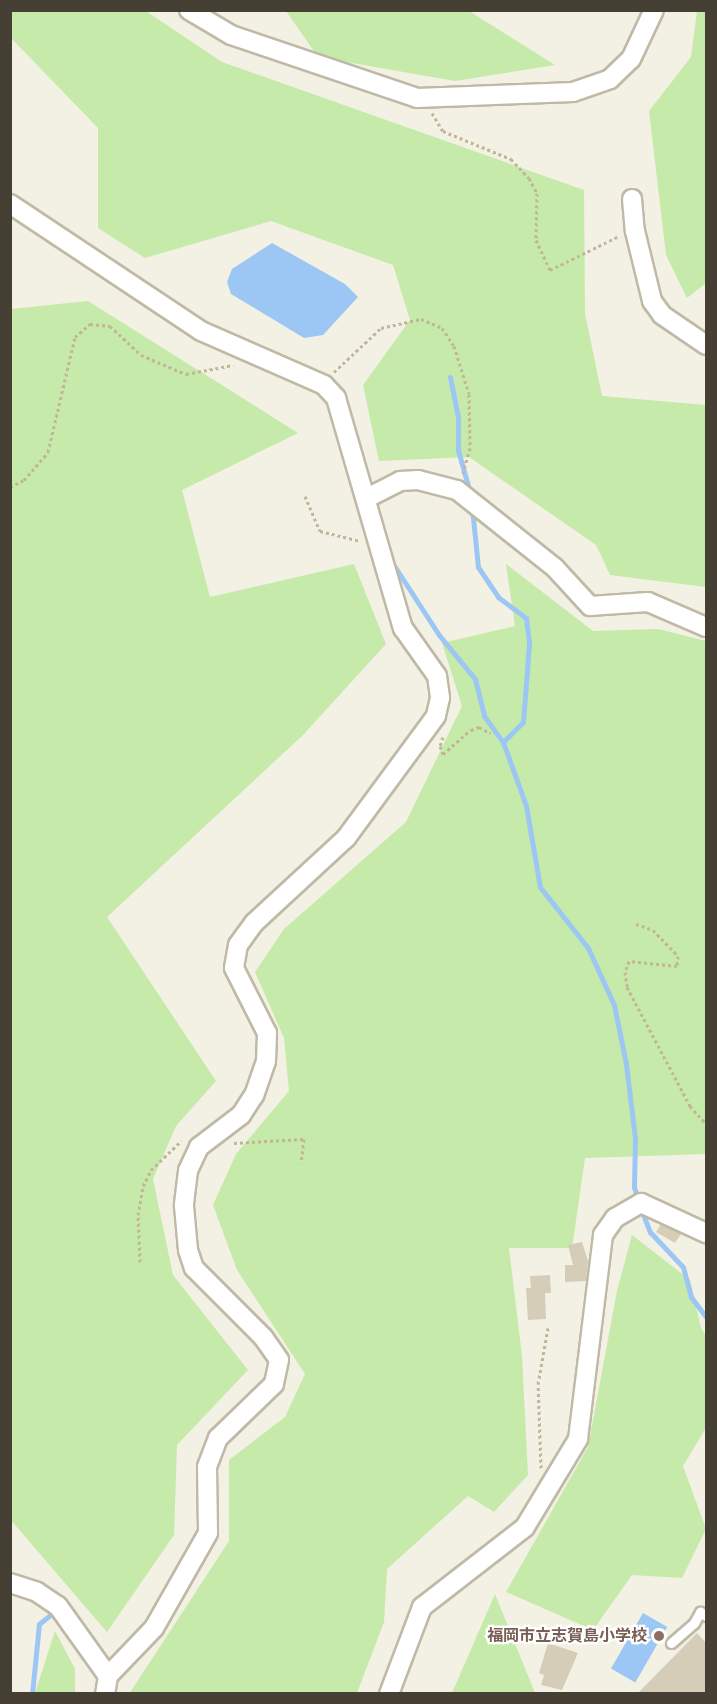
<!DOCTYPE html>
<meta charset="utf-8">
<style>
body{margin:0}
#map{position:relative;width:717px;height:1704px;overflow:hidden;background:#f3f0e4;font-family:Arial,"Noto Sans JP",sans-serif}
div>[style]{position:absolute}
[style*='--x']{left:calc(var(--x)*1px);top:calc(var(--y)*1px);width:calc(var(--w)*1px);rotate:calc(var(--a)*1deg)}
.green>*{inset:0;background:#c6eaaa}
.water>*{inset:0;background:#9cc7f4;transform-origin:0 0}
.stream>*{height:5px;margin:-2.5px;padding:0 2.5px;transform-origin:2.5px;border-radius:2.5px;background:#9cc7f4}
.building>*{inset:0;background:#d5cdb8}
.path>*{height:3px;margin-top:-1.5px;transform-origin:0;background:repeating-linear-gradient(90deg,#c1b696 0 3px,transparent 0 6px)}
.roads{filter:drop-shadow(2px 0 #bfb9a6) drop-shadow(-2px 0 #bfb9a6) drop-shadow(0 2px #bfb9a6) drop-shadow(0 -2px #bfb9a6)}
.service>*{height:9px;margin:-4.5px;padding:0 4.5px;transform-origin:4.5px;border-radius:4.5px;background:#fff}
.minor>*{height:18px;margin:-9px;padding:0 9px;transform-origin:9px;border-radius:9px;background:#fff}
.dots>*{width:16px;height:16px;translate:-50% -50%;box-sizing:border-box;border:3px solid #fff;border-radius:50%}
span{translate:-50% -50%;white-space:nowrap;text-align:center;line-height:1.15;-webkit-text-stroke:4.5px #fff;paint-order:stroke}
.education-label{font-size:16px;color:#785e54;font-weight:700}
.right{translate:-100% -50%;text-align:right}
.frame{position:absolute;inset:0;border:12px solid #454033;pointer-events:none}
</style>
<div id="map">
<div class="green">
<i style="clip-path:polygon(11px 10px,146px 11px,222px 62px,584px 190px,585px 313px,602px 396px,706px 405px,706px 587px,610px 575px,596px 545px,469px 457px,379px 461px,363px 385px,410px 320px,393px 265px,271px 221px,145px 258px,98px 228px,98px 128px,11px 38px)"></i>
<i style="clip-path:polygon(286px 11px,469px 11px,555px 65px,455px 81px,318px 57px)"></i>
<i style="clip-path:polygon(697px 11px,706px 11px,706px 283px,687px 298px,666px 255px,649px 111px,691px 57px)"></i>
<i style="clip-path:polygon(88px 301px,298px 433px,182px 490px,210px 597px,354px 564px,386px 644px,303px 735px,107px 917px,216px 1081px,176px 1126px,153px 1179px,173px 1275px,248px 1370px,177px 1445px,174px 1535px,107px 1632px,10px 1519px,11px 309px)"></i>
<i style="clip-path:polygon(506px 564px,593px 631px,658px 629px,706px 641px,706px 1154px,585px 1158px,572px 1248px,509px 1248px,522px 1356px,528px 1475px,494px 1512px,468px 1496px,387px 1569px,384px 1622px,357px 1693px,129px 1694px,229px 1541px,229px 1460px,285px 1417px,305px 1374px,237px 1270px,213px 1205px,236px 1154px,289px 1091px,284px 1038px,255px 972px,284px 929px,406px 822px,462px 706px,442px 643px,515px 626px)"></i>
<i style="clip-path:polygon(632px 1235px,690px 1280px,701px 1328px,706px 1336px,706px 1428px,683px 1466px,706px 1529px,682px 1578px,632px 1575px,593px 1630px,506px 1592px,588px 1447px,617px 1291px)"></i>
<i style="clip-path:polygon(495px 1594px,535px 1693px,452px 1693px)"></i>
<i style="clip-path:polygon(55px 1631px,75px 1669px,75px 1693px,35px 1693px)"></i>
</div>
<div class="water">
<i style="clip-path:polygon(272px 243px,345px 284px,358px 297px,323px 335px,304px 338px,231px 294px,227px 282px,232px 269px)"></i>
<i style="left:643px;top:1613px;width:28px;height:64px;rotate:30deg"></i>
</div>
<div class="stream">
<i style="--x:450;--y:377;--w:41;--a:78.7"></i>
<i style="--x:458;--y:417;--w:33;--a:90"></i>
<i style="--x:458;--y:450;--w:45;--a:74.4"></i>
<i style="--x:472;--y:508;--w:59;--a:84.2"></i>
<i style="--x:478;--y:567;--w:36;--a:56"></i>
<i style="--x:498;--y:597;--w:35;--a:37"></i>
<i style="--x:526;--y:618;--w:26;--a:83"></i>
<i style="--x:529;--y:644;--w:78;--a:94.4"></i>
<i style="--x:523;--y:722;--w:28;--a:135"></i>
<i style="--x:395;--y:567;--w:81;--a:57.1"></i>
<i style="--x:439;--y:635;--w:57;--a:50.7"></i>
<i style="--x:475;--y:679;--w:38;--a:76"></i>
<i style="--x:484;--y:716;--w:32;--a:54"></i>
<i style="--x:503;--y:742;--w:68;--a:70.2"></i>
<i style="--x:526;--y:806;--w:82;--a:80.2"></i>
<i style="--x:540;--y:887;--w:78;--a:51.8"></i>
<i style="--x:588;--y:948;--w:63;--a:65.5"></i>
<i style="--x:614;--y:1005;--w:60;--a:78.5"></i>
<i style="--x:626;--y:1064;--w:75;--a:83.1"></i>
<i style="--x:635;--y:1138;--w:49;--a:91.2"></i>
<i style="--x:634;--y:1187;--w:14;--a:73"></i>
<i style="--x:641;--y:1209;--w:25;--a:69"></i>
<i style="--x:650;--y:1232;--w:48;--a:46.7"></i>
<i style="--x:683;--y:1267;--w:31;--a:75"></i>
<i style="--x:691;--y:1297;--w:25;--a:53"></i>
<i style="--x:32;--y:1694;--w:70;--a:-84.3"></i>
<i style="--x:39;--y:1624;--w:22;--a:-39"></i>
</div>
<div class="building">
<i style="clip-path:polygon(661px 1224px,681px 1234px,675px 1243px,656px 1232px)"></i>
<i style="clip-path:polygon(582px 1242px,588px 1261px,586px 1281px,565px 1282px,565px 1265px,573px 1265px,568px 1245px)"></i>
<i style="clip-path:polygon(550px 1275px,551px 1293px,545px 1293px,546px 1319px,528px 1320px,526px 1288px,531px 1288px,530px 1276px)"></i>
<i style="clip-path:polygon(697px 1633px,706px 1643px,706px 1694px,637px 1694px)"></i>
<i style="clip-path:polygon(548px 1643px,578px 1653px,562px 1690px,541px 1685px,544px 1675px,539px 1673px)"></i>
</div>
<div class="path">
<i style="--x:432;--y:113;--w:21;--a:59"></i>
<i style="--x:443;--y:131;--w:74;--a:22.4"></i>
<i style="--x:511;--y:159;--w:26;--a:47"></i>
<i style="--x:529;--y:178;--w:17;--a:62"></i>
<i style="--x:537;--y:193;--w:47;--a:91.2"></i>
<i style="--x:536;--y:240;--w:33;--a:65"></i>
<i style="--x:550;--y:270;--w:77;--a:-26.2"></i>
<i style="--x:334;--y:372;--w:64;--a:-43.1"></i>
<i style="--x:381;--y:328;--w:41;--a:-12.7"></i>
<i style="--x:421;--y:319;--w:23;--a:23"></i>
<i style="--x:442;--y:328;--w:22;--a:56"></i>
<i style="--x:454;--y:346;--w:50;--a:72.6"></i>
<i style="--x:469;--y:394;--w:54;--a:88.9"></i>
<i style="--x:470;--y:448;--w:26;--a:106"></i>
<i style="--x:10;--y:487;--w:16;--a:-27"></i>
<i style="--x:24;--y:480;--w:37;--a:-49"></i>
<i style="--x:48;--y:452;--w:118;--a:-76.8"></i>
<i style="--x:75;--y:337;--w:20;--a:-41"></i>
<i style="--x:90;--y:324;--w:20;--a:6"></i>
<i style="--x:110;--y:326;--w:42;--a:43.1"></i>
<i style="--x:141;--y:355;--w:49;--a:22.9"></i>
<i style="--x:186;--y:374;--w:48;--a:-10.8"></i>
<i style="--x:305;--y:496;--w:38;--a:67"></i>
<i style="--x:320;--y:531;--w:41;--a:14"></i>
<i style="--x:443;--y:737;--w:9;--a:108"></i>
<i style="--x:440;--y:746;--w:9;--a:69"></i>
<i style="--x:443;--y:754;--w:37;--a:-41"></i>
<i style="--x:471;--y:730;--w:9;--a:-21"></i>
<i style="--x:479;--y:727;--w:13;--a:29"></i>
<i style="--x:636;--y:924;--w:18;--a:19"></i>
<i style="--x:653;--y:930;--w:36;--a:46"></i>
<i style="--x:678;--y:956;--w:10;--a:96"></i>
<i style="--x:677;--y:966;--w:48;--a:-174.1"></i>
<i style="--x:629;--y:961;--w:12;--a:110"></i>
<i style="--x:625;--y:972;--w:15;--a:82"></i>
<i style="--x:627;--y:987;--w:135;--a:62.1"></i>
<i style="--x:690;--y:1106;--w:24;--a:48"></i>
<i style="--x:234;--y:1143;--w:70;--a:-3.3"></i>
<i style="--x:304;--y:1139;--w:24;--a:97"></i>
<i style="--x:140;--y:1262;--w:47;--a:-92.4"></i>
<i style="--x:138;--y:1215;--w:29;--a:-80"></i>
<i style="--x:143;--y:1186;--w:18;--a:-63"></i>
<i style="--x:151;--y:1170;--w:42;--a:-44"></i>
<i style="--x:541;--y:1468;--w:84;--a:-92"></i>
<i style="--x:538;--y:1384;--w:57;--a:-79.9"></i>
</div>
<div class="roads">
<div class="service">
<i style="--x:671;--y:1643;--w:30;--a:-41"></i>
<i style="--x:694;--y:1623;--w:13;--a:-61"></i>
<i style="--x:700;--y:1612;--w:7;--a:34"></i>
</div>
<div class="minor">
<i style="--x:189;--y:10;--w:49;--a:30.8"></i>
<i style="--x:231;--y:35;--w:196;--a:18.7"></i>
<i style="--x:417;--y:98;--w:156;--a:-2.2"></i>
<i style="--x:573;--y:92;--w:39;--a:-19"></i>
<i style="--x:610;--y:79;--w:29;--a:-44"></i>
<i style="--x:631;--y:59;--w:54;--a:-64.9"></i>
<i style="--x:632;--y:199;--w:32;--a:85"></i>
<i style="--x:635;--y:231;--w:72;--a:76.3"></i>
<i style="--x:652;--y:301;--w:17;--a:54"></i>
<i style="--x:662;--y:315;--w:53;--a:34.3"></i>
<i style="--x:10;--y:204;--w:229;--a:33.6"></i>
<i style="--x:201;--y:331;--w:134;--a:23.7"></i>
<i style="--x:324;--y:385;--w:18;--a:47"></i>
<i style="--x:336;--y:398;--w:240;--a:73.8"></i>
<i style="--x:403;--y:628;--w:59;--a:54.7"></i>
<i style="--x:437;--y:676;--w:22;--a:82"></i>
<i style="--x:440;--y:698;--w:18;--a:103"></i>
<i style="--x:436;--y:716;--w:152;--a:126.4"></i>
<i style="--x:346;--y:838;--w:125;--a:137.3"></i>
<i style="--x:254;--y:923;--w:27;--a:126"></i>
<i style="--x:238;--y:945;--w:23;--a:100"></i>
<i style="--x:234;--y:968;--w:73;--a:63.1"></i>
<i style="--x:267;--y:1033;--w:28;--a:92"></i>
<i style="--x:266;--y:1061;--w:36;--a:109"></i>
<i style="--x:254;--y:1095;--w:24;--a:123"></i>
<i style="--x:241;--y:1115;--w:53;--a:142.7"></i>
<i style="--x:199;--y:1147;--w:26;--a:115"></i>
<i style="--x:188;--y:1171;--w:35;--a:97"></i>
<i style="--x:184;--y:1206;--w:44;--a:84.8"></i>
<i style="--x:188;--y:1250;--w:19;--a:72"></i>
<i style="--x:194;--y:1268;--w:98;--a:45"></i>
<i style="--x:263;--y:1337;--w:28;--a:55"></i>
<i style="--x:279;--y:1360;--w:25;--a:102"></i>
<i style="--x:274;--y:1384;--w:78;--a:136"></i>
<i style="--x:218;--y:1438;--w:31;--a:111"></i>
<i style="--x:207;--y:1467;--w:66;--a:89.1"></i>
<i style="--x:208;--y:1533;--w:109;--a:119.6"></i>
<i style="--x:154;--y:1628;--w:66;--a:133.8"></i>
<i style="--x:108;--y:1676;--w:18;--a:99"></i>
<i style="--x:367;--y:498;--w:37;--a:-27"></i>
<i style="--x:400;--y:481;--w:18;--a:-3"></i>
<i style="--x:418;--y:480;--w:40;--a:14.4"></i>
<i style="--x:457;--y:490;--w:125;--a:38.5"></i>
<i style="--x:555;--y:568;--w:52;--a:47.4"></i>
<i style="--x:590;--y:606;--w:58;--a:-3.9"></i>
<i style="--x:648;--y:602;--w:63;--a:23.3"></i>
<i style="--x:10;--y:1583;--w:28;--a:18"></i>
<i style="--x:37;--y:1592;--w:25;--a:34"></i>
<i style="--x:58;--y:1606;--w:86;--a:54.5"></i>
<i style="--x:389;--y:1694;--w:93;--a:-69.2"></i>
<i style="--x:422;--y:1607;--w:130;--a:-37.8"></i>
<i style="--x:525;--y:1527;--w:103;--a:-58.9"></i>
<i style="--x:578;--y:1439;--w:206;--a:-83"></i>
<i style="--x:603;--y:1235;--w:21;--a:-55"></i>
<i style="--x:615;--y:1218;--w:30;--a:-30"></i>
<i style="--x:641;--y:1203;--w:72;--a:24.8"></i>
</div>
</div>
<div class="dots">
<i style="left:659px;top:1636px;background:#8d6e63"></i>
</div>
<div class="education-label">
<span class="right" style="left:647px;top:1636px">福岡市立志賀島小学校</span>
</div>
<div class="frame"></div>
</div>
